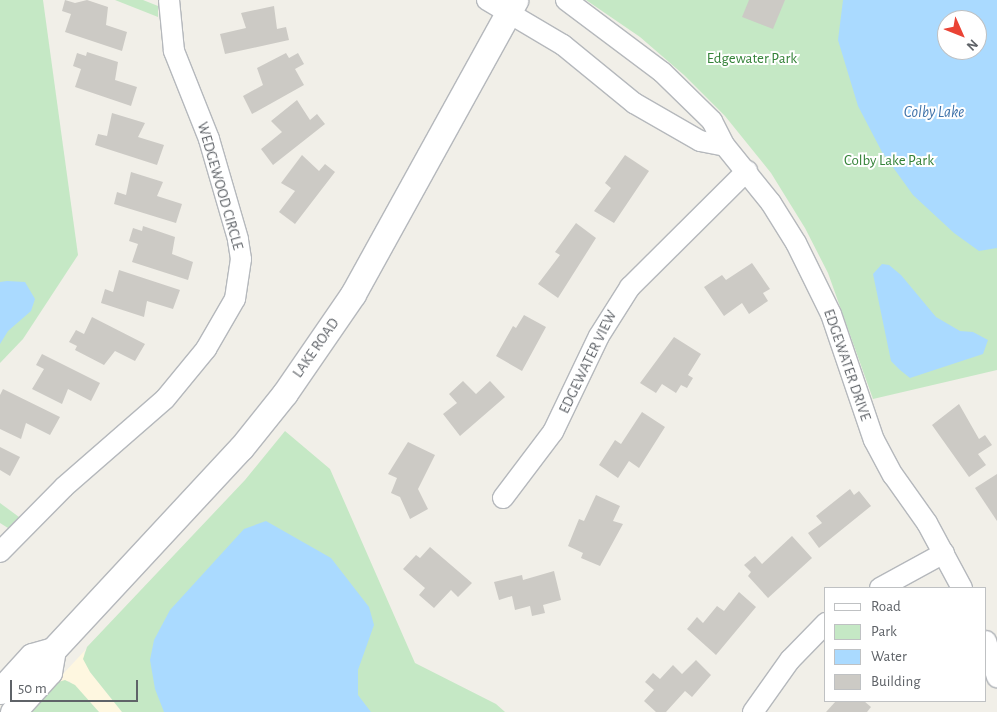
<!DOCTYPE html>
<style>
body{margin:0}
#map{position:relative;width:997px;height:712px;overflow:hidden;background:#f1efe8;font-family:"Alegreya Sans",sans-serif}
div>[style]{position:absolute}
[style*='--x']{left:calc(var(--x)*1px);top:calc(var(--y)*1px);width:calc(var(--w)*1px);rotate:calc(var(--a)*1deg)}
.commercial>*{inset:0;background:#fef7e0}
.green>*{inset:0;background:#c5e8c5}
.water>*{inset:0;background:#aadaff}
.building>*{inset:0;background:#cccac5}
.roads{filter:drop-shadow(1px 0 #b5b8bc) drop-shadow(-1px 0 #b5b8bc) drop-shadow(0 1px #b5b8bc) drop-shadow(0 -1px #b5b8bc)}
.minor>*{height:20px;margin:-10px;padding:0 10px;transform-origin:10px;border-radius:10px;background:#fff}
.tertiary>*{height:25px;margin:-12.5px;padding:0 12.5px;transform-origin:12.5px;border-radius:12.5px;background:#fff}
span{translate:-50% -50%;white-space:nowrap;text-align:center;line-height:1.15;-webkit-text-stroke:4px #fff;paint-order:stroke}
.park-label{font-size:15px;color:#348238}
.street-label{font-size:15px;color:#5f6368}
.water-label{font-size:16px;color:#4174aa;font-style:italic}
.legend{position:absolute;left:824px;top:587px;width:162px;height:115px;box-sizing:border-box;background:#fff;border:1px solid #bfc1c3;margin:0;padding:6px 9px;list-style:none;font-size:15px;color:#5f6368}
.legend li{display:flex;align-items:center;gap:10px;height:25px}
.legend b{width:25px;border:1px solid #bfc1c3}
.north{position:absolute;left:937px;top:10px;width:50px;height:50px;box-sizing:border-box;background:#fff;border:1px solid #bfc1c3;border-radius:50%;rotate:134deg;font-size:14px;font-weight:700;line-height:20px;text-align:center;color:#5f6368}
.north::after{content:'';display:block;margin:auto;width:18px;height:22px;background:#ea4335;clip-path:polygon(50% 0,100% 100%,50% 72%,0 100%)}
.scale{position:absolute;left:10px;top:680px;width:128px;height:22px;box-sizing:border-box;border:2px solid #5f6368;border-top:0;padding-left:6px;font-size:15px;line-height:18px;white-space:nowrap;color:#5f6368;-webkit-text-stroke:4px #fff;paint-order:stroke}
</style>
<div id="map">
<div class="commercial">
<i style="clip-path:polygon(90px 645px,84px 653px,90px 672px,122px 712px,99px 712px,69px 681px,49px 689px)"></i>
</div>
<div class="green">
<i style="clip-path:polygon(0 0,43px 0,78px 255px,23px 339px,0 363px)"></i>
<i style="clip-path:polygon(115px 0,143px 0,158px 6px,158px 17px)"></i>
<i style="clip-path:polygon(evenodd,586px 0,997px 0,997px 370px,873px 399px,828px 273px,805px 228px,771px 173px,725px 116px,684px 75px,640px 37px,586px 0,947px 20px,977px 20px,977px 50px,947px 50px,947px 20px)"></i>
<i style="clip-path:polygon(285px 431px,330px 469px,415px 663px,496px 704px,505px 712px,122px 712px,90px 672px,83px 659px,87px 647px,245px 480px)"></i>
<i style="clip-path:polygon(0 503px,19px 517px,8px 528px,0 523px)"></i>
<i style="clip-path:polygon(65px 680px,75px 685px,99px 712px,27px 712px,55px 683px)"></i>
</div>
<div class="water">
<i style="clip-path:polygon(evenodd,843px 0,997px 0,997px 248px,979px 251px,954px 233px,913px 195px,882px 152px,858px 106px,838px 40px,843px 0,947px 20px,977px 20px,977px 50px,947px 50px,947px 20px)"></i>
<i style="clip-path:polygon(882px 264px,889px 265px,901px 275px,936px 317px,960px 331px,973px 332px,988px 340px,983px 354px,910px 378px,900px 370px,891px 361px,873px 274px)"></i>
<i style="clip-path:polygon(7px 281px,25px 282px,35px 299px,31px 311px,8px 331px,0 344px,0 282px)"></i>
<i style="clip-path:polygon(266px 521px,331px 558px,369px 607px,374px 625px,358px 670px,358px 695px,371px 712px,164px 712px,155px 689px,150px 660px,154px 640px,170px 610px,244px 529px)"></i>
</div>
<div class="building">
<i style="clip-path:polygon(65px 0,75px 3px,87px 0,108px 7px,106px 25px,127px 32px,122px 51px,65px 32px,71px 14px,62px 11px)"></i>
<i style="clip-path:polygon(749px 0,785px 0,773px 29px,742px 17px)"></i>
<i style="clip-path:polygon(274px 6px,277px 29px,286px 27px,289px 40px,225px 54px,220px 34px,246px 28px,241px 13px)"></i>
<i style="clip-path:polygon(87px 52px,118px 62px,115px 80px,137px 87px,131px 106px,75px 87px,81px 69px,73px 66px,77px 53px,86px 56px)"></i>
<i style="clip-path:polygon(286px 53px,289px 58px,298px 53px,304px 64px,295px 69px,304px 85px,252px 114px,243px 96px,263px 85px,257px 68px)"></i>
<i style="clip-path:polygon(297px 100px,310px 120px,317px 114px,325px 124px,273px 165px,261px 149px,282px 132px,271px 121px)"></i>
<i style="clip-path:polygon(112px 113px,145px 123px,138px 137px,164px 145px,157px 165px,95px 145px,98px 134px,107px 136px)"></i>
<i style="clip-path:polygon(302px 155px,319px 171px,325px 164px,335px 172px,295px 224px,279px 212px,295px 191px,281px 183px)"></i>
<i style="clip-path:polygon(625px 155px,649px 171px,614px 223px,594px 211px,611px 188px,605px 183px)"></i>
<i style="clip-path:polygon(131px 172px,163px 182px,157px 196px,182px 204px,176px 223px,114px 204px,117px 192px,126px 195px)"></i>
<i style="clip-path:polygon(576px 223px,596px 238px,558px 298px,538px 284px,560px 255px,555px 252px)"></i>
<i style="clip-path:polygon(143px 226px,175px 237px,172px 254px,193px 262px,188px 280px,132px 262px,138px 244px,129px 241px,133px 228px,142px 231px)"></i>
<i style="clip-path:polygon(752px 263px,770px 289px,763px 293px,768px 301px,749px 314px,742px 303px,724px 316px,704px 287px,722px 275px,726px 280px)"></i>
<i style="clip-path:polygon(119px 270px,180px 290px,173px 309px,147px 301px,144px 317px,101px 303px,105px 289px,113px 292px)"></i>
<i style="clip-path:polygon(524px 315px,546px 327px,522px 371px,496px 356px,513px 326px,516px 328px)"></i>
<i style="clip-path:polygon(92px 317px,145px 344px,135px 361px,115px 351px,104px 365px,75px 350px,77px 346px,69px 342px,76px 330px,84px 334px)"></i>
<i style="clip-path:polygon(674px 337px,701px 354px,688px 375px,693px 378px,687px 388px,681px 385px,676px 393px,662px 384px,656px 393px,640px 383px)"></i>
<i style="clip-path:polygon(42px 354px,100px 383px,91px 401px,68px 389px,62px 404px,32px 389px,44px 369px,36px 365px)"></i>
<i style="clip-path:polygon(463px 381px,476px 394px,490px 381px,505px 397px,460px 436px,443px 414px,457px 403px,449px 394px)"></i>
<i style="clip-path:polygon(3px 389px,60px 417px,50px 435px,26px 423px,21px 439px,0 429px,0 395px)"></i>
<i style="clip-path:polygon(959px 404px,979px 439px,985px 435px,992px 445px,978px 454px,986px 465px,969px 477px,932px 425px)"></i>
<i style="clip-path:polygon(642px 412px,665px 427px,639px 468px,629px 461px,618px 478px,599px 465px,615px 440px,621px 444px)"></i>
<i style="clip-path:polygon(408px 442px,435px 455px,418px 489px,428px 509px,410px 519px,400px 497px,391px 493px,397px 478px,388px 474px)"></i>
<i style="clip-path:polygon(0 447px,20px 457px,10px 476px,0 470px)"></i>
<i style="clip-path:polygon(997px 474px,997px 521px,975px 488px)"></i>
<i style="clip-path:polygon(850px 489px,854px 495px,859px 491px,871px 506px,819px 548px,808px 533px,822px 523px,816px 516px)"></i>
<i style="clip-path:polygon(596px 495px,620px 506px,613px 521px,623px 524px,600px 566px,581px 558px,583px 553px,568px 546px,579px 519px,584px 521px)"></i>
<i style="clip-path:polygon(792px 536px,812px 558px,768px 598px,748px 576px,751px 572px,744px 565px,755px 556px,762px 564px)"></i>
<i style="clip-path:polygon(430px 547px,472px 583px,458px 597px,451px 590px,434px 608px,419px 595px,425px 588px,403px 569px,416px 555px,420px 558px)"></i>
<i style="clip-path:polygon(554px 571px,561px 600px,543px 605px,545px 613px,532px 616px,530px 606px,515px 610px,512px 596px,499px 600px,494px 582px,522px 575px,523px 580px)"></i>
<i style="clip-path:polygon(739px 592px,756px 607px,716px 655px,687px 629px,697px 617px,703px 623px,717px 606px,724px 611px)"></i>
<i style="clip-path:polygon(696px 660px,711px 675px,692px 697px,685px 691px,666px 712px,656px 712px,644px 701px,654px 690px,645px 682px,653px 673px,660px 679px,673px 665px,682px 674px)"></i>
<i style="clip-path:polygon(836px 701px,864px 701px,871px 707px,867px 712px,826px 712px)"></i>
</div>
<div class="roads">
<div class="minor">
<i style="--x:487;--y:0;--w:88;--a:30.6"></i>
<i style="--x:563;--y:45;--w:92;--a:39.2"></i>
<i style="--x:634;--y:103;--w:76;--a:29.9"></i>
<i style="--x:700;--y:141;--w:25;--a:11"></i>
<i style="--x:566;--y:0;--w:120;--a:36.9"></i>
<i style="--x:662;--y:72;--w:70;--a:44.4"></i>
<i style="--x:712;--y:121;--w:28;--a:63"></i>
<i style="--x:725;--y:146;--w:73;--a:51.1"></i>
<i style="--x:771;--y:203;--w:47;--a:58"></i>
<i style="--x:796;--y:243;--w:79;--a:63.8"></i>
<i style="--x:831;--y:314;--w:133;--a:71.2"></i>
<i style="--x:874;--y:440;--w:40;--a:62"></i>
<i style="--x:893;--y:475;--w:59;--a:54.7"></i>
<i style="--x:927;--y:523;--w:74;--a:61.7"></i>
<i style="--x:503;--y:498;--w:83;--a:-52.9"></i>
<i style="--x:553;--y:432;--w:106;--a:-64.4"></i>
<i style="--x:599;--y:336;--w:58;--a:-57.7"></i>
<i style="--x:630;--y:287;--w:165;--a:-44.8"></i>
<i style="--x:0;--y:552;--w:91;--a:-45.4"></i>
<i style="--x:64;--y:487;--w:134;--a:-41.1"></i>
<i style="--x:165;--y:399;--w:65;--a:-50.6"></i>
<i style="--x:206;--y:349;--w:58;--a:-59.9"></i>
<i style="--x:235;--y:299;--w:40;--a:-81.5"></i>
<i style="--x:241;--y:259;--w:20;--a:-99"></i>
<i style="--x:238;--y:239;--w:104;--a:-106.2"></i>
<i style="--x:209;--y:139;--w:95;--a:-111.7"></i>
<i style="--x:174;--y:51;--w:51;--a:-95.6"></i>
<i style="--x:880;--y:588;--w:73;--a:-28.7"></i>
<i style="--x:986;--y:641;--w:38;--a:73"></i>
<i style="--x:753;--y:712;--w:64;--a:-54.6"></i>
<i style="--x:790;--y:660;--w:52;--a:-45.8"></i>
</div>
<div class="tertiary">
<i style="--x:0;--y:691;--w:47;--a:-47.6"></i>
<i style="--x:32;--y:656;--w:22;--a:-16"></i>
<i style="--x:53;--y:650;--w:276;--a:-47.1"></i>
<i style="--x:241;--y:448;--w:70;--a:-51.3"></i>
<i style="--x:285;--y:393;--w:120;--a:-55.5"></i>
<i style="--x:353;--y:294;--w:336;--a:-61.1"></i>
<i style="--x:13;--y:712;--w:54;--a:-48"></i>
<i style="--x:49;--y:672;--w:22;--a:-80"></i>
</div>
</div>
<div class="park-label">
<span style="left:752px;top:59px">Edgewater Park</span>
<span style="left:889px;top:161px">Colby Lake Park</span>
</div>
<div class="street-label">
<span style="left:220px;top:186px;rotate:74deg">WEDGEWOOD CIRCLE</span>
<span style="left:316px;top:348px;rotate:-55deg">LAKE ROAD</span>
<span style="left:588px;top:362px;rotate:-64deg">EDGEWATER VIEW</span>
<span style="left:847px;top:365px;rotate:71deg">EDGEWATER DRIVE</span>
</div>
<div class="water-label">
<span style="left:934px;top:112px">Colby Lake</span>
</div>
<ul class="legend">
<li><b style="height:6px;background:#fff"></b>Road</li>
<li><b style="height:14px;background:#c5e8c5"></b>Park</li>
<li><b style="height:14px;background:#aadaff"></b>Water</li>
<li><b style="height:14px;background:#cccac5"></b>Building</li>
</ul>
<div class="north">N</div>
<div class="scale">50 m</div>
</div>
